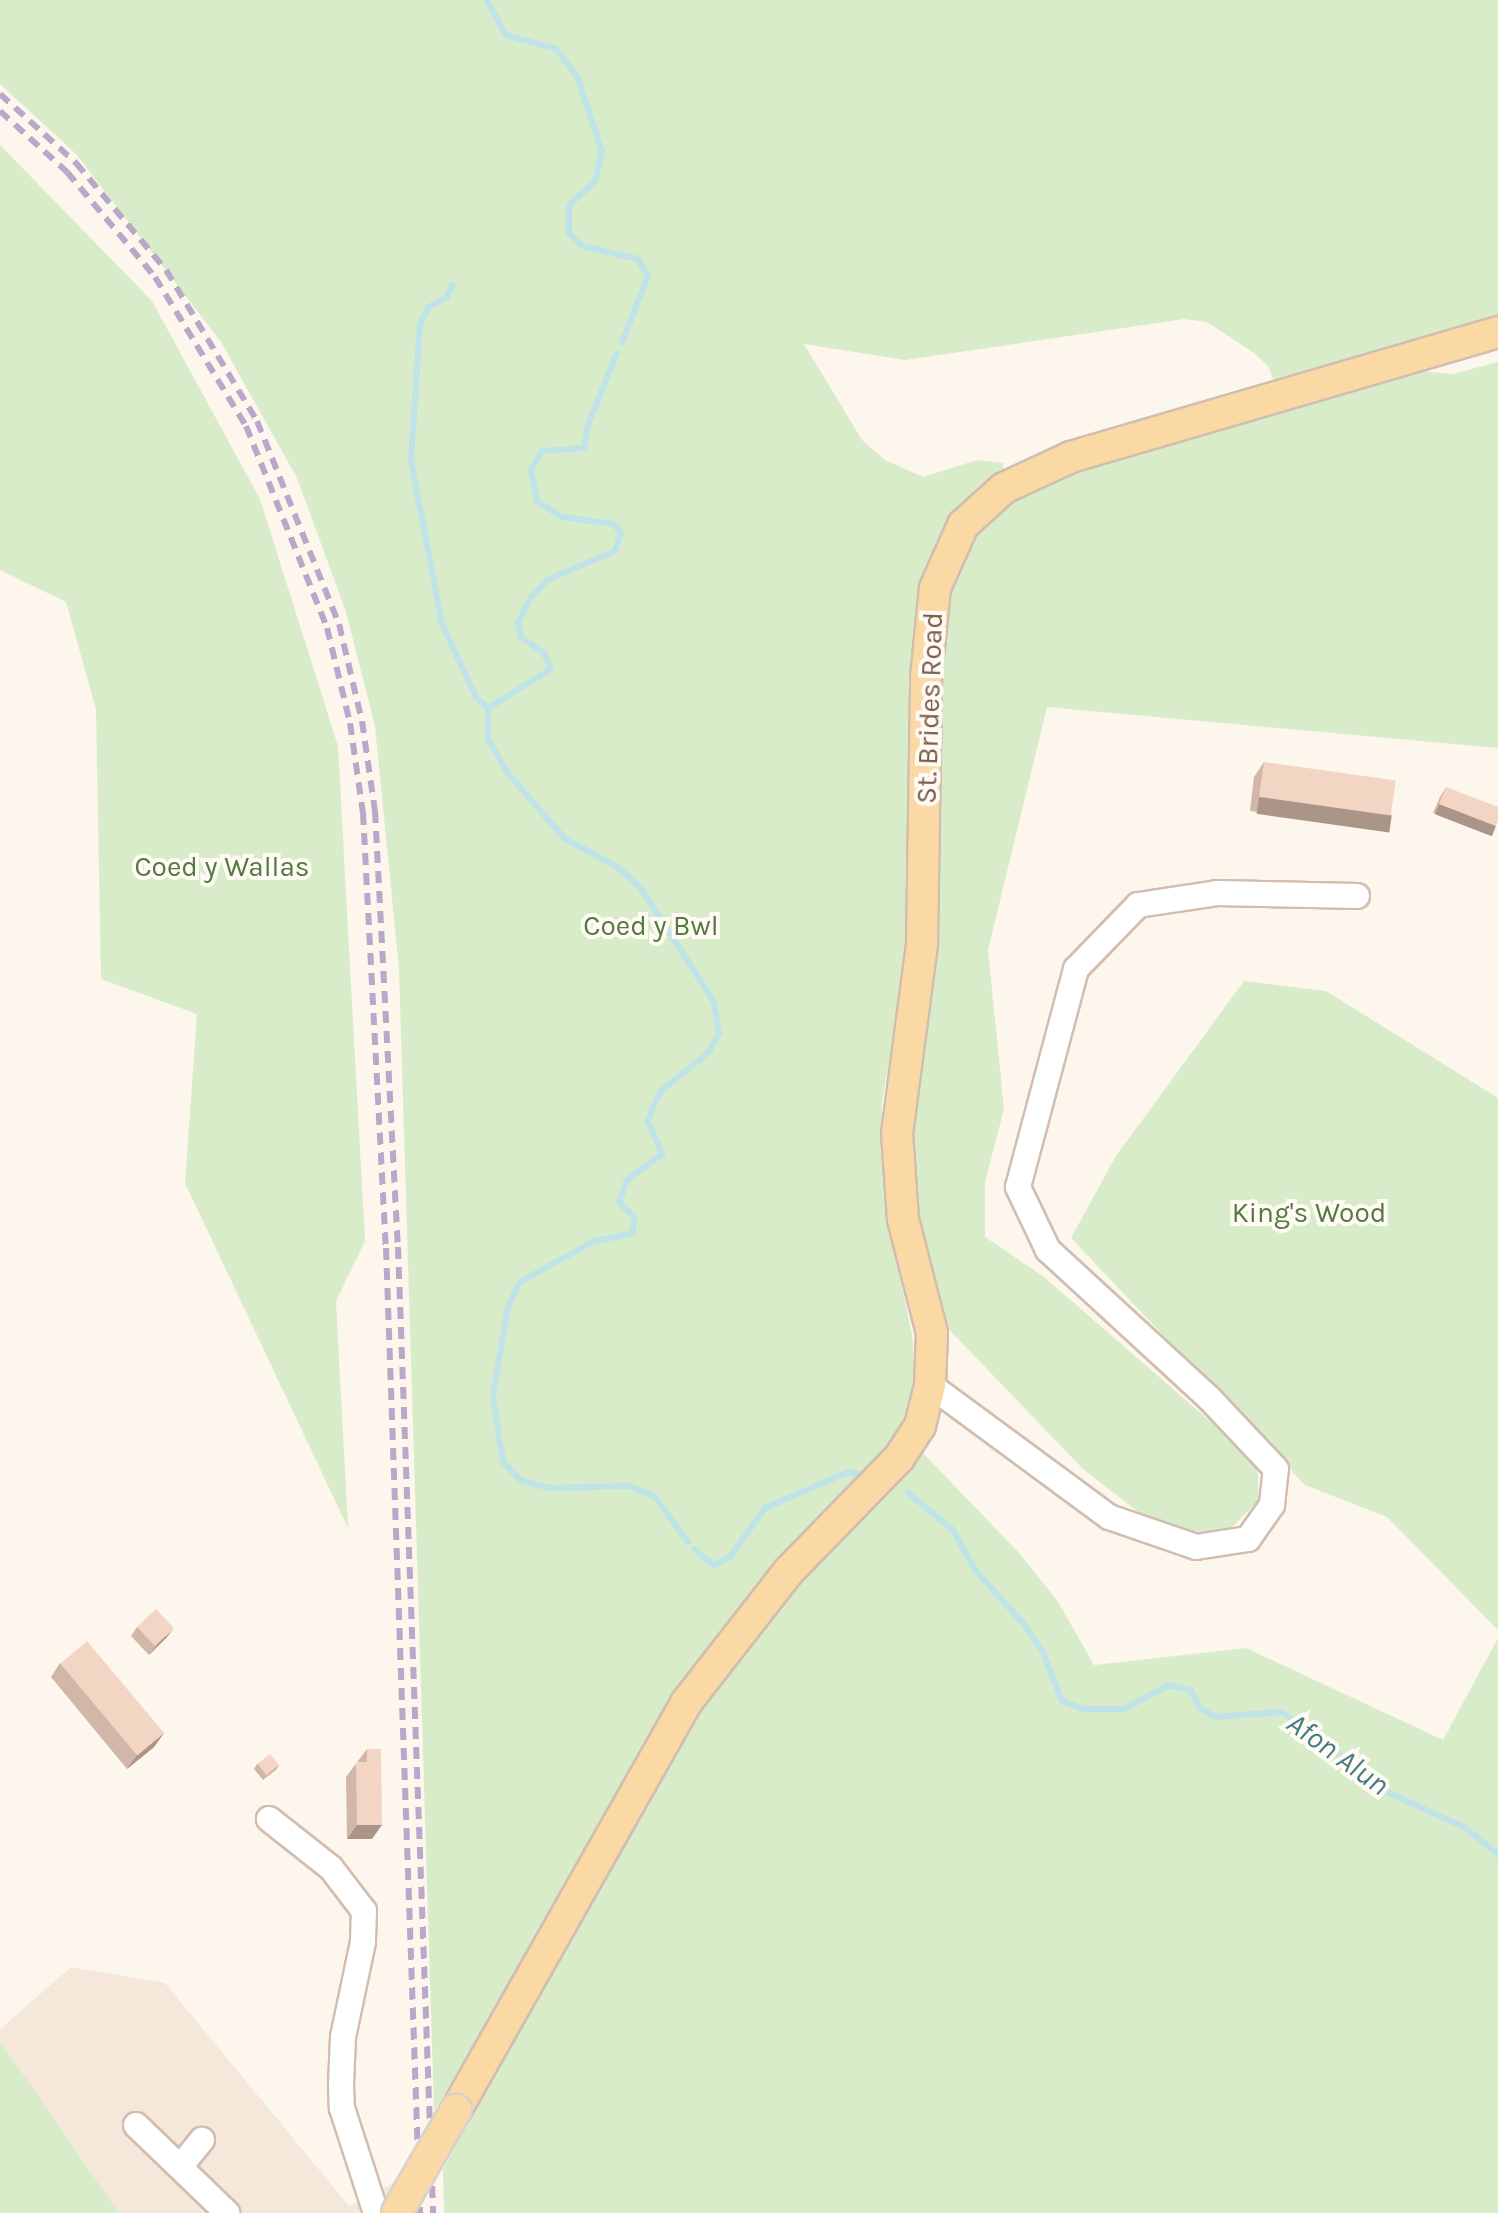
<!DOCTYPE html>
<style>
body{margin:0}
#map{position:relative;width:1498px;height:2213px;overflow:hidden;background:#fdf6ec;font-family:Karla,sans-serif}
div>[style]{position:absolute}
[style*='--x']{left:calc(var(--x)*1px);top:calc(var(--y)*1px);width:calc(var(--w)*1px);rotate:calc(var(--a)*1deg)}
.residential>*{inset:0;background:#f5e8da}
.green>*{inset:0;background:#d8ecc9}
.stream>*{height:6px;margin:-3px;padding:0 3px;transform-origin:3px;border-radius:3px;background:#bfe3e8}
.roads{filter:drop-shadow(2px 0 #d1beb0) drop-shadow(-2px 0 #d1beb0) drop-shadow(0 2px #d1beb0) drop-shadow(0 -2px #d1beb0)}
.minor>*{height:24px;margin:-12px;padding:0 12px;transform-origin:12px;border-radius:12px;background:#fff}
.major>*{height:30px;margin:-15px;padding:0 15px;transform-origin:15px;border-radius:15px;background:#fbd9a5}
.rail>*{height:6px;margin-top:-3px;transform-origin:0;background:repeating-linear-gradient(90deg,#b9a8c9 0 12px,transparent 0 20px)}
.bridges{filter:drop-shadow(2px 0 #dad1cd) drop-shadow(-2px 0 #dad1cd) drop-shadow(0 2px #dad1cd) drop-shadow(0 -2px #dad1cd)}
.major-bridge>*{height:30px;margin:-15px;padding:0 15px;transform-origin:15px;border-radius:15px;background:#fbd9a5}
.wall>*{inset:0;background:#d1b7a8}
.shaded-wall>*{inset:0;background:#aa9588;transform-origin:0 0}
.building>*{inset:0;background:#f3d5c3;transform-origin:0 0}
span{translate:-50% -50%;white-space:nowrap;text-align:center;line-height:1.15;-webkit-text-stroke:8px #fffaf3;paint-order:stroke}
.street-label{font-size:28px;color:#7a5c4d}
.park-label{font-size:28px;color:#537a41}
.water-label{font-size:30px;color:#437c86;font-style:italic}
</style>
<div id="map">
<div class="residential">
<i style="clip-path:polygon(71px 1967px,165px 1983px,349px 2206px,400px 2179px,405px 2213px,119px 2213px,0 2042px,0 2029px)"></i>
</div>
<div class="green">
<i style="clip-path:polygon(0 0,1498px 0,1498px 323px,1276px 386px,1268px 366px,1254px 353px,1207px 322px,1184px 319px,905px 360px,804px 344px,862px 440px,885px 460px,923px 477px,977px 460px,1003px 463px,1003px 471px,950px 528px,902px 986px,882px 1102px,884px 1200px,912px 1334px,915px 1372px,907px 1416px,881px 1466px,702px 1659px,434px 2111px,399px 969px,375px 726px,346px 612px,297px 478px,221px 342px,76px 154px,0 84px)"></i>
<i style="clip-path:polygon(0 145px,152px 301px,260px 499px,338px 746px,365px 1241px,336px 1301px,348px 1528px,185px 1183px,197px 1014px,101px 979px,96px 709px,66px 602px,0 570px)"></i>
<i style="clip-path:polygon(1498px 362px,1498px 748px,1047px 707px,988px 950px,1004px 1109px,985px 1182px,985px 1237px,1044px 1277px,1257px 1462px,1259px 1500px,1231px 1528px,1211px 1533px,1178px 1529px,1142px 1515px,1083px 1469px,936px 1316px,905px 1150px,944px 618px,957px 563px,992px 515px,1022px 494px,1098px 456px,1411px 370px,1453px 374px)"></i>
<i style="clip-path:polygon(1244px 981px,1326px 991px,1498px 1098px,1498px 1630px,1387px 1517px,1305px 1485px,1071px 1238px,1116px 1156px)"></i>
<i style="clip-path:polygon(922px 1452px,1018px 1552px,1057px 1600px,1094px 1665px,1246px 1648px,1443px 1740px,1498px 1638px,1498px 2213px,444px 2213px,443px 2169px,688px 1727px,775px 1608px)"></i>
<i style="clip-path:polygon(0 2041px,119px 2213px,0 2213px)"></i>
</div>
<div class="stream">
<i style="--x:487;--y:0;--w:40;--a:62"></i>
<i style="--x:506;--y:35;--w:52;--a:15.6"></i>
<i style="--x:556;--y:49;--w:34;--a:52"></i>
<i style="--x:577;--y:76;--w:79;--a:71.6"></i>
<i style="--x:602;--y:151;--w:31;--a:103"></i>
<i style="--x:595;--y:181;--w:35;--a:137"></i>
<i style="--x:569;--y:205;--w:28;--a:90"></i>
<i style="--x:569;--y:233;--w:18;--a:45"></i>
<i style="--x:582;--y:246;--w:57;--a:13.1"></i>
<i style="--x:638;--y:259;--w:20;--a:60"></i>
<i style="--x:648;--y:276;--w:71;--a:111.5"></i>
<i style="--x:452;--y:285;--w:13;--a:113"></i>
<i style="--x:447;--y:297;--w:21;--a:151"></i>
<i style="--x:429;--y:307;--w:19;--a:118"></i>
<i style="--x:420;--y:324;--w:136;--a:93.8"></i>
<i style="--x:411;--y:460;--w:167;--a:79.3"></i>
<i style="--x:442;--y:624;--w:81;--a:65"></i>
<i style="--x:476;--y:697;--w:16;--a:43"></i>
<i style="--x:617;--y:353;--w:78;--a:111.9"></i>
<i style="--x:588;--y:425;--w:23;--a:100"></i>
<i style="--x:584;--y:448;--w:42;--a:175.9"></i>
<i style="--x:542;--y:451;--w:22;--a:120"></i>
<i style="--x:531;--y:470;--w:32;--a:79"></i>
<i style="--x:537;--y:501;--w:30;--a:33"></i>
<i style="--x:562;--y:517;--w:52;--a:7.7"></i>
<i style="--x:614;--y:524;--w:11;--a:52"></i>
<i style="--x:621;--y:533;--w:19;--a:108"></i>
<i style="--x:615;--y:551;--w:74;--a:156.9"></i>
<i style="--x:547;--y:580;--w:25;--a:132"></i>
<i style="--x:530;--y:599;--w:27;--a:117"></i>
<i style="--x:518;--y:623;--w:14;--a:78"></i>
<i style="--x:521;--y:637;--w:28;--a:35"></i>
<i style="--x:544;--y:653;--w:17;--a:66"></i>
<i style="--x:551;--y:669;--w:74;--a:148.2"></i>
<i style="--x:488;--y:708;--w:31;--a:90"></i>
<i style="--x:488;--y:739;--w:38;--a:60"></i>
<i style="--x:507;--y:772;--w:89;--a:49.1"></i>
<i style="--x:565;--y:839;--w:58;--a:27.9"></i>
<i style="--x:616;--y:866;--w:32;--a:41"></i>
<i style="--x:640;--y:887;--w:137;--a:57.2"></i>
<i style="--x:714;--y:1002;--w:31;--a:81"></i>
<i style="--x:719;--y:1033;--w:21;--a:118"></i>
<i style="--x:709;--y:1052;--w:62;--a:140.9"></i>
<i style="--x:661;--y:1091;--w:18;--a:117"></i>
<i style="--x:653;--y:1107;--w:15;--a:110"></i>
<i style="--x:648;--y:1121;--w:36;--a:67"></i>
<i style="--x:662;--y:1154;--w:44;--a:143.4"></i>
<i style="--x:627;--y:1180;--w:23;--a:110"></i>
<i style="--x:619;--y:1202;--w:21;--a:45"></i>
<i style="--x:634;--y:1217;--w:16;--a:94"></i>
<i style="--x:633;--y:1233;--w:40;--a:168"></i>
<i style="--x:594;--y:1241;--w:85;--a:151"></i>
<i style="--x:520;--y:1282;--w:28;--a:116"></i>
<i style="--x:508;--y:1307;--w:90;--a:99.6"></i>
<i style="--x:493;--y:1396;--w:67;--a:81.4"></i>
<i style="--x:503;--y:1462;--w:27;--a:45"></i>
<i style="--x:522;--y:1481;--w:29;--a:14"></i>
<i style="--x:550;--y:1488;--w:79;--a:-1.5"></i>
<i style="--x:629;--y:1486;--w:27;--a:22"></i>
<i style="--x:654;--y:1496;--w:57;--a:53.5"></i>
<i style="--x:908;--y:1493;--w:58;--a:39.4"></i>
<i style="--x:953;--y:1530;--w:46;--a:61.2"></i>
<i style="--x:975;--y:1570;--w:73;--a:47.8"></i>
<i style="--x:1024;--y:1624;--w:34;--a:56"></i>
<i style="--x:1043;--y:1652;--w:53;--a:68.8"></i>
<i style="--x:1062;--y:1701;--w:22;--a:21"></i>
<i style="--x:1083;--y:1709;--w:41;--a:0"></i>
<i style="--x:1124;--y:1709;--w:51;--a:-28.1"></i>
<i style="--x:1169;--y:1685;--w:23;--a:15"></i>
<i style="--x:1191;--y:1691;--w:19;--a:62"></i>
<i style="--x:1200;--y:1708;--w:17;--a:31"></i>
<i style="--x:1215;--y:1717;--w:66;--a:-4.3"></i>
<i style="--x:1281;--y:1712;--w:44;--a:30.1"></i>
<i style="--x:1319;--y:1734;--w:69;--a:45.6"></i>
<i style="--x:1367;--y:1783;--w:107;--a:24.4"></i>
<i style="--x:1464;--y:1827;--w:43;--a:38.5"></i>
<i style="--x:694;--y:1549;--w:25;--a:40"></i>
<i style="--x:713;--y:1565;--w:19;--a:-25"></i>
<i style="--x:730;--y:1557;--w:60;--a:-54.5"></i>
<i style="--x:765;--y:1508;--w:90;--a:-23.4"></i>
<i style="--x:848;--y:1472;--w:11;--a:10"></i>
</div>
<div class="roads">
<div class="minor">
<i style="--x:930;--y:1385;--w:222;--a:36.4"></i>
<i style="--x:1109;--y:1517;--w:92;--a:19"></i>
<i style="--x:1196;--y:1547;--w:53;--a:-8.7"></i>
<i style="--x:1248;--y:1539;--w:42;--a:-54.8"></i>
<i style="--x:1272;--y:1505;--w:36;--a:-84"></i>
<i style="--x:1276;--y:1469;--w:98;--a:-133.3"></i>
<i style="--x:1209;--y:1398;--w:219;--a:-137.4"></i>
<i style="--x:1048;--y:1250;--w:70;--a:-115.5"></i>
<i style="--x:1018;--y:1187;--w:226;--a:-75.1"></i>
<i style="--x:1076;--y:969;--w:89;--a:-45.9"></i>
<i style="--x:1138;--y:905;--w:80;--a:-8.6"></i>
<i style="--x:1217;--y:893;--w:140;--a:1.2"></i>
<i style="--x:269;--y:1819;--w:79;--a:38.3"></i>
<i style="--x:331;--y:1868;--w:54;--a:52.5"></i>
<i style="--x:364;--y:1911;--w:31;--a:92"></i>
<i style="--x:363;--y:1942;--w:97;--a:101.9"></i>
<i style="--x:343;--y:2037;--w:48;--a:92.4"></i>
<i style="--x:341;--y:2085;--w:23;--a:88"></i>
<i style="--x:342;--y:2108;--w:110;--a:72.1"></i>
<i style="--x:136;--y:2125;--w:127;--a:44"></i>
<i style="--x:180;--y:2167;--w:35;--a:-51"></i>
</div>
<div class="major">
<i style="--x:456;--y:2110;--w:467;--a:-60.5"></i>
<i style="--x:686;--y:1703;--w:166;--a:-52.1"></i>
<i style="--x:788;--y:1572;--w:159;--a:-45.8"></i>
<i style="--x:899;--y:1458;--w:38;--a:-57"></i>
<i style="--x:920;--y:1426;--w:42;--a:-76.3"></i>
<i style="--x:930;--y:1385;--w:52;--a:-87.8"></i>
<i style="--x:932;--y:1333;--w:118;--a:-104.3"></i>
<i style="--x:903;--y:1219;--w:85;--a:-94"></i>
<i style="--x:897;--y:1134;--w:193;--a:-82.5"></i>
<i style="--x:922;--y:943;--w:265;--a:-89.1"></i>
<i style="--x:926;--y:678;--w:90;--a:-84.3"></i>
<i style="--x:935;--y:588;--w:69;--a:-66"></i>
<i style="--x:963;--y:525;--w:55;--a:-42.1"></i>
<i style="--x:1004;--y:488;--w:74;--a:-24.8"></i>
<i style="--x:1071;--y:457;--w:445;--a:-16.3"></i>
</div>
</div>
<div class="rail">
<i style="--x:0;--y:94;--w:103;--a:42.2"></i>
<i style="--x:76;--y:163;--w:140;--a:49.9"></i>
<i style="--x:166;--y:270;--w:176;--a:58.9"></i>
<i style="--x:257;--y:421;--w:219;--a:68"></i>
<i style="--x:339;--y:624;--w:100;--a:76.7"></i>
<i style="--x:362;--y:721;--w:91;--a:81.8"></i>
<i style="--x:375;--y:811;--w:437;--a:87"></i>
<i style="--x:398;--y:1247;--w:967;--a:87.92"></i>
<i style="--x:0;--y:111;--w:91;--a:42.3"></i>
<i style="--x:67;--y:172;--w:137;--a:50"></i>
<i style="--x:155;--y:277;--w:175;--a:58.6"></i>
<i style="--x:246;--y:426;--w:218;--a:68.1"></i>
<i style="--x:327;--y:628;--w:98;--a:76.4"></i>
<i style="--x:350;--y:723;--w:91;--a:81.8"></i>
<i style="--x:363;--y:813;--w:436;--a:87"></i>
<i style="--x:386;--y:1248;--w:966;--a:87.98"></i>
</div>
<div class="bridges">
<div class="major-bridge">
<i style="--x:397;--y:2212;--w:118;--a:-60"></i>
</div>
</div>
<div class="wall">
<i style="clip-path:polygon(1264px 762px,1392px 815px,1382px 829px,1250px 811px,1254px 777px)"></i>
<i style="clip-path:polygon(1446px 787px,1489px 835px,1433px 813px,1440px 797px)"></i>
<i style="clip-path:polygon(137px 1627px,167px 1637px,149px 1655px,131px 1636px)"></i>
<i style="clip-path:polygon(60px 1663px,164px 1733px,154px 1747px,127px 1769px,51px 1677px)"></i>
<i style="clip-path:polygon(367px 1749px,372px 1839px,347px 1839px,346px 1777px)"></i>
<i style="clip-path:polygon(257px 1764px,279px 1765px,276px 1770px,263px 1780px,254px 1769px)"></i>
</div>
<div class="shaded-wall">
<i style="left:1259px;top:797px;width:134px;height:17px;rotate:8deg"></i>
<i style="left:1439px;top:804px;width:61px;height:11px;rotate:21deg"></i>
<i style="clip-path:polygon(174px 1628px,167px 1637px,149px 1655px,156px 1646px)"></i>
<i style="clip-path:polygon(164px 1733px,154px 1747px,127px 1769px,137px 1755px)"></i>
<i style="clip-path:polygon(357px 1825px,382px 1825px,372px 1839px,347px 1839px)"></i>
</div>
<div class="building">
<i style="left:1264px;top:762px;width:133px;height:35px;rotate:8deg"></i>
<i style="clip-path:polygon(1446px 787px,1498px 807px,1498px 820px,1496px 826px,1439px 804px)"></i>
<i style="left:156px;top:1609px;width:26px;height:26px;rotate:47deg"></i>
<i style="left:87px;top:1641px;width:120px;height:35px;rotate:50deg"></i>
<i style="clip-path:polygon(367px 1749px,381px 1749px,382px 1825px,357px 1825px,356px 1762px,367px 1762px)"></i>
<i style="left:270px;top:1754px;width:14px;height:16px;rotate:51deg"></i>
</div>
<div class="street-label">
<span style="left:930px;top:708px;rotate:-88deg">St. Brides Road</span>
</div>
<div class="park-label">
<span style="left:222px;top:867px">Coed y Wallas</span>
<span style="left:651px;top:926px">Coed y Bwl</span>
<span style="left:1309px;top:1213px">King's Wood</span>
</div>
<div class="water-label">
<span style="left:1338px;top:1754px;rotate:36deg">Afon Alun</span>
</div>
</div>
